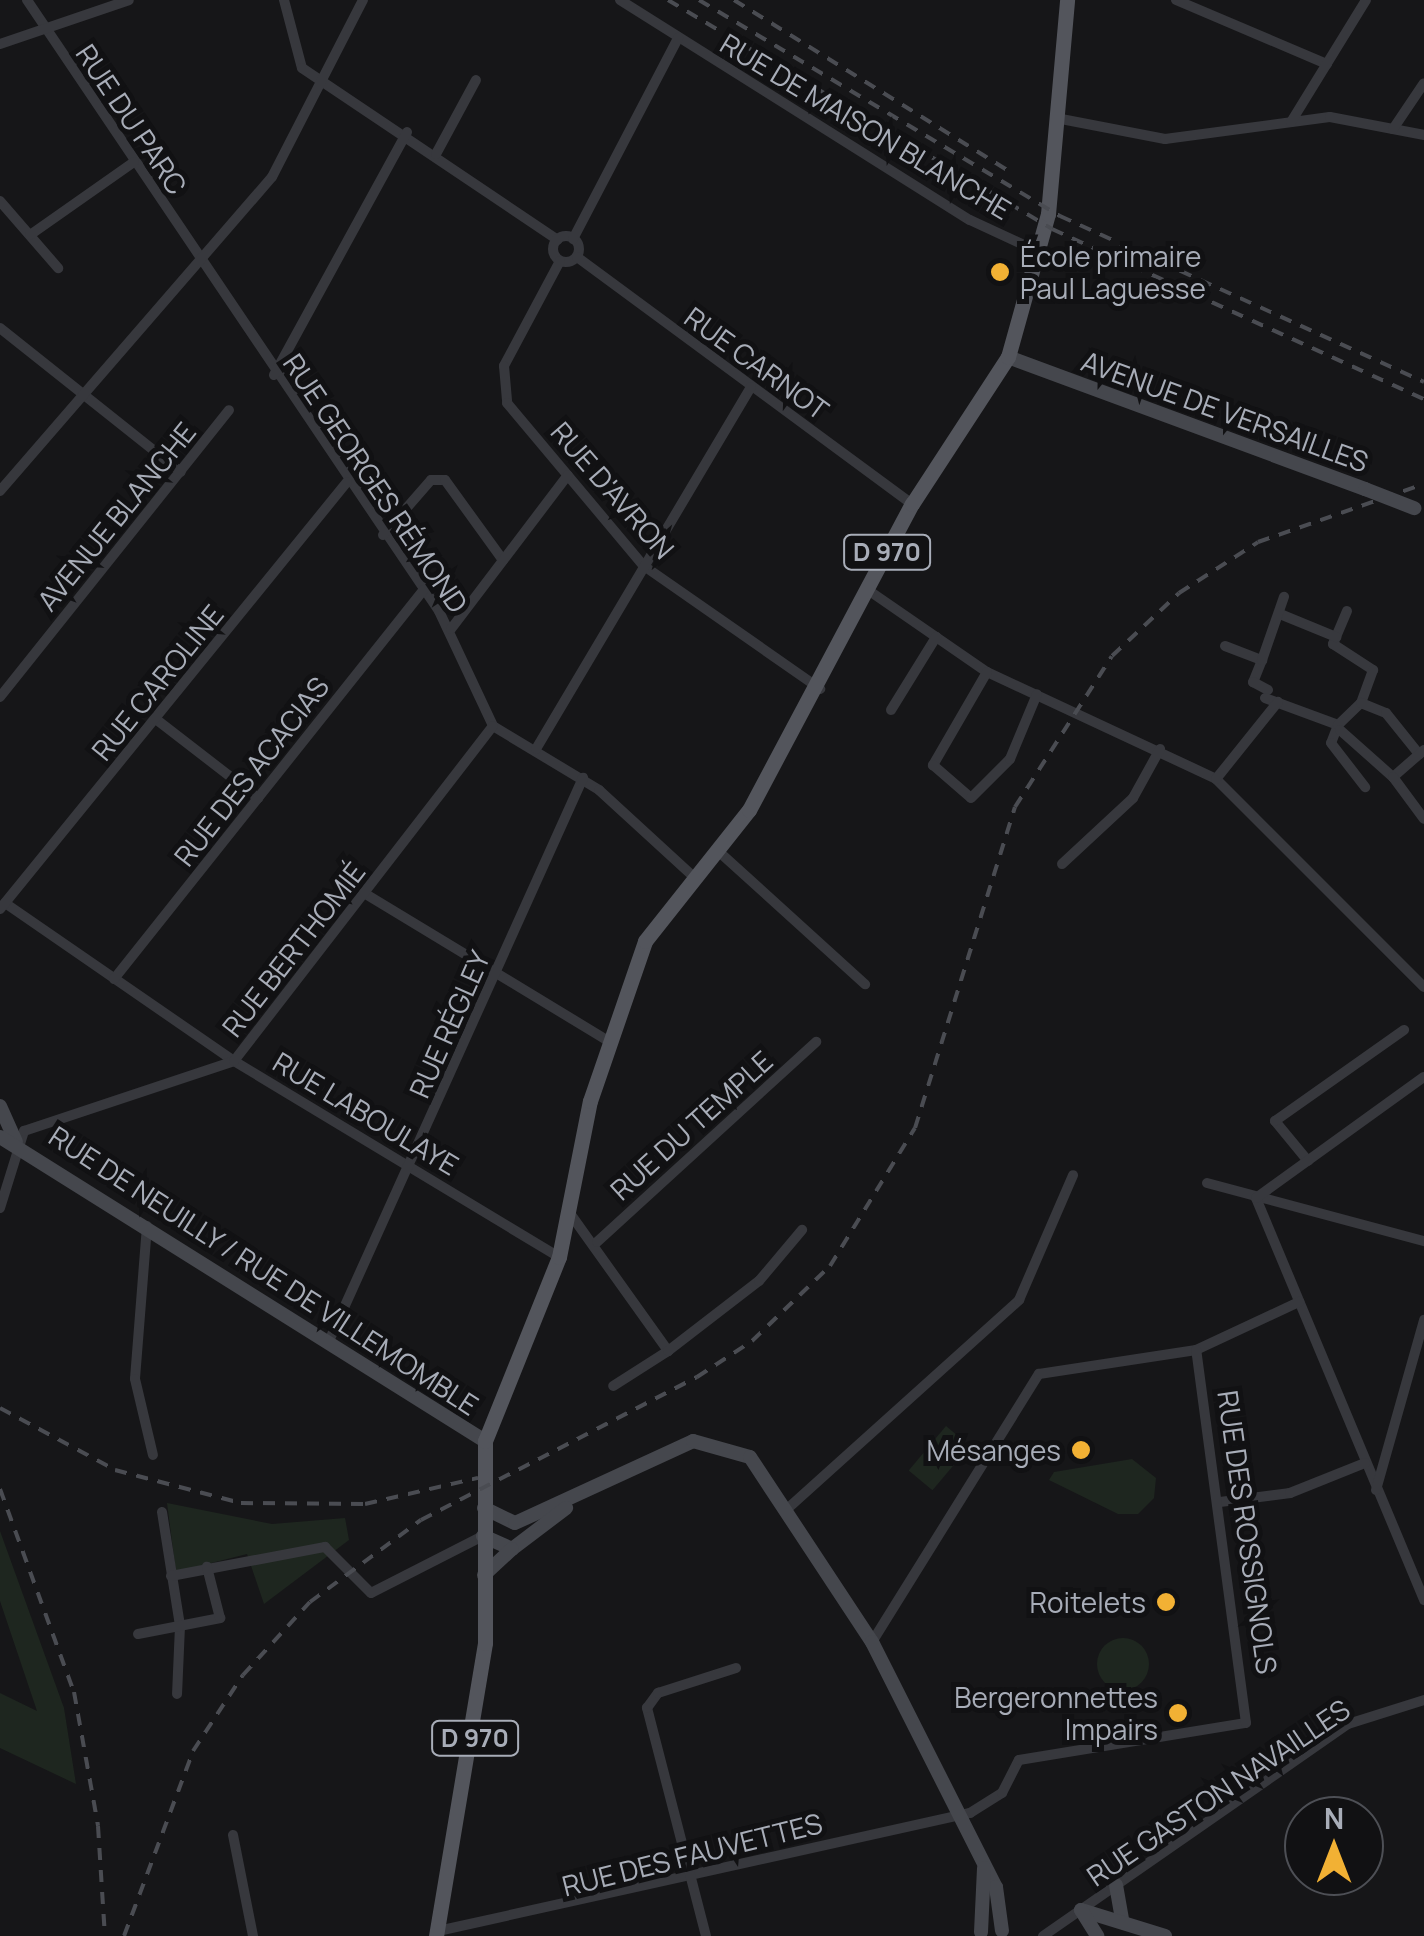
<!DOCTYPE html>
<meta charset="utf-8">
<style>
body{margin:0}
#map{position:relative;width:1424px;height:1936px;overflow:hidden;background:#161618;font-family:Manrope,sans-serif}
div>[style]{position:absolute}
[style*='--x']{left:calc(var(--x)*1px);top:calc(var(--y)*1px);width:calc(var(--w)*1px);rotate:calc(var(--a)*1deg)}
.green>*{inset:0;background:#1e261f;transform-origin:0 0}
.round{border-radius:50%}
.street>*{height:10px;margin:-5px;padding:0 5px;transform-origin:5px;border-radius:5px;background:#37383d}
.street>.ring{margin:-5px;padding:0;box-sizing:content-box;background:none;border:10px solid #37383d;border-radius:50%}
.secondary>*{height:14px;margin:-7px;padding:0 7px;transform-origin:7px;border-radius:7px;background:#45474d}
.primary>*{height:15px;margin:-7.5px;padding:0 7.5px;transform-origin:7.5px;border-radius:7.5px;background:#53555c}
.rail>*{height:4px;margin-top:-2px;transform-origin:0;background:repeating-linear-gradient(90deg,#4a4c52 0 12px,transparent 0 22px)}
.secondary-bridge>*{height:14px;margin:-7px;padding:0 7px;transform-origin:7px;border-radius:7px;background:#45474d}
.dots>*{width:28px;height:28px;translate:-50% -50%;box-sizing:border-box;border:5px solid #111113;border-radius:50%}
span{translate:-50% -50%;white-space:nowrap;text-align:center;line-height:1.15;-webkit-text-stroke:10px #111113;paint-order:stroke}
.shield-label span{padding:2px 8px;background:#111113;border:2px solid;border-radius:8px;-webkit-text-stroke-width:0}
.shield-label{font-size:25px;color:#a8adb8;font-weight:700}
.street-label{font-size:28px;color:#a8adb8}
.poi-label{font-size:28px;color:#a8adb8}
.left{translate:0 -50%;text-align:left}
.right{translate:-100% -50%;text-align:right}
.north{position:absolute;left:1284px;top:1796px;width:100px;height:100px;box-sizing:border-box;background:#111113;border:2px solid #4d4f55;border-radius:50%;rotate:0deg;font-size:28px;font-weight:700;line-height:40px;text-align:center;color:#a8adb8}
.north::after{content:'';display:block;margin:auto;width:35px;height:45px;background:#f2b134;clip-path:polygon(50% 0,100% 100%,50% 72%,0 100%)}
</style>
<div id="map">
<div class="green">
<i style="left:946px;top:1426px;width:31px;height:58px;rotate:40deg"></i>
<i style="clip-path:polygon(1132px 1459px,1156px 1478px,1154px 1498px,1138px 1514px,1118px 1514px,1049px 1480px,1054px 1472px)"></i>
<i style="clip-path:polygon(167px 1503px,272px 1524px,345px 1518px,349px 1540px,264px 1604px,247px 1554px,176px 1572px)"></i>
<i style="clip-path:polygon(0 1531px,64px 1708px,76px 1784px,0 1748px,0 1693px,37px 1711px,0 1601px)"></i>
<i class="round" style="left:1097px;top:1638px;width:52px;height:52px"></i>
</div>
<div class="street">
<i style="--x:27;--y:0;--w:737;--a:56.01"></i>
<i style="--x:439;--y:611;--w:127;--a:64.8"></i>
<i style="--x:493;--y:726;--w:124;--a:31.1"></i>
<i style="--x:599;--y:790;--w:130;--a:42.5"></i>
<i style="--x:284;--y:0;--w:70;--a:75.2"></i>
<i style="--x:302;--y:68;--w:308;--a:33.9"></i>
<i style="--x:620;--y:0;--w:413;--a:32.2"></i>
<i style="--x:970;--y:220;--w:78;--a:24.9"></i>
<i style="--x:1176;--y:0;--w:164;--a:23"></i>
<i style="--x:0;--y:44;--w:136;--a:-18.8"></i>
<i style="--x:1056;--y:118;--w:111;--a:10.9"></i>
<i style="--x:1165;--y:139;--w:166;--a:-7.6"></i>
<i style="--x:1330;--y:117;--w:96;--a:10.8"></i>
<i style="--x:1291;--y:122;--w:143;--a:-58.4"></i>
<i style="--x:1393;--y:129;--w:55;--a:-56"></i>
<i style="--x:436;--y:154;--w:84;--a:-61.6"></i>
<i style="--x:0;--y:201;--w:89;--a:49.1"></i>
<i style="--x:30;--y:235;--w:127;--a:-35.1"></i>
<i class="ring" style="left:553px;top:236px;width:16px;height:16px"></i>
<i style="--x:573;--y:239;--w:227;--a:-62.4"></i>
<i style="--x:577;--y:257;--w:416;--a:36.4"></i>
<i style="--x:560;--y:261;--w:119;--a:118.1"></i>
<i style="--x:504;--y:366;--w:37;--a:85"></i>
<i style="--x:507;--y:403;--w:213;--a:50"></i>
<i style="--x:644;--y:566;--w:215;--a:34.9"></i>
<i style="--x:0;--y:328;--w:231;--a:38.5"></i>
<i style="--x:274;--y:375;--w:277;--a:-61.3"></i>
<i style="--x:0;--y:491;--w:415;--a:-49.1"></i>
<i style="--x:272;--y:177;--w:199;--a:-62.8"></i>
<i style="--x:383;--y:535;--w:73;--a:-48.9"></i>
<i style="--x:431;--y:480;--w:14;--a:0"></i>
<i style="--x:445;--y:480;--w:99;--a:54.1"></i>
<i style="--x:868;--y:590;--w:145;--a:34.6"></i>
<i style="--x:987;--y:672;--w:253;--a:25"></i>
<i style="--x:1216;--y:779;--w:294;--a:45"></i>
<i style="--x:1347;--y:611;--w:36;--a:113"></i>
<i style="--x:1333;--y:644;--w:48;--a:33"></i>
<i style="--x:1373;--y:670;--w:35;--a:110"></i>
<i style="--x:1280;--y:614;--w:61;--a:22.3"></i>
<i style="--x:451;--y:629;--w:193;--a:-52.8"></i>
<i style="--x:1225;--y:646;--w:40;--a:21"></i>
<i style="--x:1262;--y:660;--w:24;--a:112"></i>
<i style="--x:1253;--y:682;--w:17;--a:28"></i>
<i style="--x:1262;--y:660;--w:67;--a:-70.8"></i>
<i style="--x:987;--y:672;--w:108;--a:120.1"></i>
<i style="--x:933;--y:765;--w:50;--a:41"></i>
<i style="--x:971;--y:798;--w:55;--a:-45"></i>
<i style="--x:1010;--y:759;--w:70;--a:-67.4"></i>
<i style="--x:0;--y:697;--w:367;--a:-51.4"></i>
<i style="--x:1265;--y:698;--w:78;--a:20.3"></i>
<i style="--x:1338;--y:725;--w:19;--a:111"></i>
<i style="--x:1331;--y:743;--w:56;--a:52.3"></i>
<i style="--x:891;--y:710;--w:86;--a:-58.3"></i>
<i style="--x:157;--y:720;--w:128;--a:37.7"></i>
<i style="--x:1338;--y:725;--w:32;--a:-44"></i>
<i style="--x:1361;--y:703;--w:27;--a:22"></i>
<i style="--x:1386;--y:713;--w:53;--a:51.2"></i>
<i style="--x:1340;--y:730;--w:71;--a:41.6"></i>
<i style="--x:536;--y:749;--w:421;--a:-59.3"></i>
<i style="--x:1424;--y:750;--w:41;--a:138.9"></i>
<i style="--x:1393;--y:777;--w:52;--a:53.6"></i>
<i style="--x:1216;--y:779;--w:99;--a:-51.2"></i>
<i style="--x:717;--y:850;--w:200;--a:42.2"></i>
<i style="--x:1062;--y:864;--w:97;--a:-42.9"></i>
<i style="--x:1133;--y:798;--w:56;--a:-61.1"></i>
<i style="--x:364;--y:893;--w:288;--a:31.2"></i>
<i style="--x:5;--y:903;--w:278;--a:34.6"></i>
<i style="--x:234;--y:1061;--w:380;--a:31.1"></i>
<i style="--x:0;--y:909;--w:550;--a:-50.9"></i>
<i style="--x:114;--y:979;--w:497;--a:-51.5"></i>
<i style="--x:1308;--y:1161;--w:52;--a:-129.5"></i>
<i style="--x:1275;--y:1121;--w:158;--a:-35.2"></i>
<i style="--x:1207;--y:1183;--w:225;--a:15"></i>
<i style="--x:1256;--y:1198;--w:436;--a:67.3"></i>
<i style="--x:1256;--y:1198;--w:207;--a:-35.8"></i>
<i style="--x:0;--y:1208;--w:81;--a:-72.7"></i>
<i style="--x:24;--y:1131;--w:221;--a:-18.4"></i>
<i style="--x:234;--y:1061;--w:423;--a:-52.3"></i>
<i style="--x:569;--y:1212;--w:171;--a:54.5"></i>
<i style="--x:668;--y:1351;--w:65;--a:147.5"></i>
<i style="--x:147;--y:1226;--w:153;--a:94.5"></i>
<i style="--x:135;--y:1379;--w:78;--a:76.7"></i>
<i style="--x:597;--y:1242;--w:297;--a:-42.4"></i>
<i style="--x:329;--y:1341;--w:618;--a:-65.72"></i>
<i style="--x:668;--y:1351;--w:115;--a:-37.6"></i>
<i style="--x:759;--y:1281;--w:67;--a:-49.9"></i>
<i style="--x:1376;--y:1490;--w:177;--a:-74.2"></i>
<i style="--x:1220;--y:1502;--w:71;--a:-7.3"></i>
<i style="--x:1290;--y:1493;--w:81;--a:-21.8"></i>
<i style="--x:786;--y:1510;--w:314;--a:-42"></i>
<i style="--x:1019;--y:1300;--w:136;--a:-66.6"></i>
<i style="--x:162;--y:1512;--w:115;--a:81"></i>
<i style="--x:180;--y:1626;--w:68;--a:92.5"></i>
<i style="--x:171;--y:1576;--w:157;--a:-10.7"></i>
<i style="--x:325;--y:1547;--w:65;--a:45"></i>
<i style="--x:371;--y:1593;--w:126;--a:-27"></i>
<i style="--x:138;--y:1634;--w:84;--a:-11"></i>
<i style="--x:220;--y:1618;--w:53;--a:-104.3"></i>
<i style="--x:872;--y:1642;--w:316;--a:-58.1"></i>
<i style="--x:1039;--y:1374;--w:159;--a:-8.7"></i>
<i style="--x:1196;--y:1350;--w:114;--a:-25"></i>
<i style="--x:233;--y:1835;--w:103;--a:78.8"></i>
<i style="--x:438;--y:1931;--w:545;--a:-12.51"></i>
<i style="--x:970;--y:1813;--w:38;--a:-32"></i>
<i style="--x:1002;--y:1793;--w:37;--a:-63"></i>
<i style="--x:1019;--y:1760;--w:230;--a:-9.3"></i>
<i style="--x:1246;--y:1723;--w:376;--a:-97.6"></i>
<i style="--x:706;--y:1936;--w:236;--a:-104.5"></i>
<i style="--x:647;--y:1708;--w:19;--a:-54"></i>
<i style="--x:658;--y:1693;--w:82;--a:-17.8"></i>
<i style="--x:1043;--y:1936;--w:371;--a:-34.8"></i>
<i style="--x:1348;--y:1724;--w:80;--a:-17.5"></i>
</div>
<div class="secondary">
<i style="--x:1008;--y:357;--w:381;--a:20.3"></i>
<i style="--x:0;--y:1106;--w:39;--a:66"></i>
<i style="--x:0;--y:1137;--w:572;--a:32.08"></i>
<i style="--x:484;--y:1508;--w:34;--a:26"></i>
<i style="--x:515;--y:1523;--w:196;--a:-24.7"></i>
<i style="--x:693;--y:1441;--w:59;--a:15.7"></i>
<i style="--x:750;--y:1457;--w:222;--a:56.6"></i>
<i style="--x:872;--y:1642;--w:275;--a:63.2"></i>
<i style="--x:996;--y:1887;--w:44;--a:82.2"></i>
<i style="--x:483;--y:1536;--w:32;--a:24"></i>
<i style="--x:512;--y:1549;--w:68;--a:-37.2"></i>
<i style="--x:484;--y:1575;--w:38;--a:-43"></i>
<i style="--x:1116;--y:1885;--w:36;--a:80"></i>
<i style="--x:1081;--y:1910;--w:88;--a:17.2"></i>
<i style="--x:1081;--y:1910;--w:31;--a:58"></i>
<i style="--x:981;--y:1932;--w:64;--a:-87.3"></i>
</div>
<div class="primary">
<i style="--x:436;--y:1936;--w:297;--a:-80.5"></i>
<i style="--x:485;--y:1643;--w:202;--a:-90"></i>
<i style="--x:485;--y:1441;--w:198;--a:-68.1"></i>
<i style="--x:559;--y:1257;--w:159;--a:-78.8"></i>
<i style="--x:590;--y:1101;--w:169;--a:-71"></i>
<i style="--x:645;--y:941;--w:167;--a:-51.6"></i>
<i style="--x:749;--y:810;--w:347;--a:-62"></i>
<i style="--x:912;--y:504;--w:176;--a:-56.9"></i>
<i style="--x:1008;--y:357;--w:148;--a:-74.4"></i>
<i style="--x:1048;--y:214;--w:215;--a:-84.9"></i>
</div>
<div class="rail">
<i style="--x:668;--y:0;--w:447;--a:30.8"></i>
<i style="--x:1052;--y:229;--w:409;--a:24.6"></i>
<i style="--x:699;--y:0;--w:421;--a:30.9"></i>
<i style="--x:1060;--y:216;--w:400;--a:24.5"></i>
<i style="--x:734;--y:0;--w:325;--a:31.9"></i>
<i style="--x:0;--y:1408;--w:131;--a:28.3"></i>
<i style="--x:115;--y:1470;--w:130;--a:14.7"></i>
<i style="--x:241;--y:1503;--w:124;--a:0.5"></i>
<i style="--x:365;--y:1504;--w:116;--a:-13"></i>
<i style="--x:0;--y:1489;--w:216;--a:70"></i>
<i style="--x:74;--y:1692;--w:136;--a:79.8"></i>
<i style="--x:98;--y:1826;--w:110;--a:86.4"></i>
<i style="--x:124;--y:1936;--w:197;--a:-69.5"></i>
<i style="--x:193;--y:1751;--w:91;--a:-56.7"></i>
<i style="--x:243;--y:1675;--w:99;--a:-47.5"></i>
<i style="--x:310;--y:1602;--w:138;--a:-36.5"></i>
<i style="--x:421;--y:1520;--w:311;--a:-27.4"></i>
<i style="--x:697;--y:1377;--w:66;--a:-33.2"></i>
<i style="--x:752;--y:1341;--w:108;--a:-43.9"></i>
<i style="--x:830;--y:1266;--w:162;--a:-58.4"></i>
<i style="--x:915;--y:1128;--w:336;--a:-72.7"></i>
<i style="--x:1015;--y:807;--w:179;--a:-57.3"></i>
<i style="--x:1112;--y:656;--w:92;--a:-43.2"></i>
<i style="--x:1179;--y:593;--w:94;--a:-32.8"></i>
<i style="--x:1258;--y:542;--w:176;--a:-19.3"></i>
</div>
<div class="secondary-bridge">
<i style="--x:1365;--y:489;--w:53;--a:21.2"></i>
</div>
<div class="dots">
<i style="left:1000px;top:272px;background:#f2b134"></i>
<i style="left:1081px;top:1450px;background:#f2b134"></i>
<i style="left:1166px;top:1602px;background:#f2b134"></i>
<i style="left:1178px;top:1713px;background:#f2b134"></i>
</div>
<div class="shield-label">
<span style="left:887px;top:552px">D 970</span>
<span style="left:475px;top:1738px">D 970</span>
</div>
<div class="street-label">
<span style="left:132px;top:119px;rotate:56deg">RUE DU PARC</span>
<span style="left:866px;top:126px;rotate:31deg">RUE DE MAISON BLANCHE</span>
<span style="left:757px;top:363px;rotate:36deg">RUE CARNOT</span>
<span style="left:1225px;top:411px;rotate:20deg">AVENUE DE VERSAILLES</span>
<span style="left:376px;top:483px;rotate:56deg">RUE GEORGES RÉMOND</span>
<span style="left:613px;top:490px;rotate:49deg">RUE D'AVRON</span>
<span style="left:116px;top:516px;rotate:-51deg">AVENUE BLANCHE</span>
<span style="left:157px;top:682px;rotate:-51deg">RUE CAROLINE</span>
<span style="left:251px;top:771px;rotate:-52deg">RUE DES ACACIAS</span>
<span style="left:293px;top:949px;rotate:-52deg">RUE BERTHOMIÉ</span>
<span style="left:449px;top:1024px;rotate:-66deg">RUE RÉGLEY</span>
<span style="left:366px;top:1113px;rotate:31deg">RUE LABOULAYE</span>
<span style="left:691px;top:1125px;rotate:-42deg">RUE DU TEMPLE</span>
<span style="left:264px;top:1270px;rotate:33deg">RUE DE NEUILLY / RUE DE VILLEMOMBLE</span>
<span style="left:1248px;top:1532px;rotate:82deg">RUE DES ROSSIGNOLS</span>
<span style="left:1218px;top:1792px;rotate:-34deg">RUE GASTON NAVAILLES</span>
<span style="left:692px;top:1854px;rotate:-14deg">RUE DES FAUVETTES</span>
</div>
<div class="poi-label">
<span class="left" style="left:1020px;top:272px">École primaire<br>Paul Laguesse</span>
<span class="right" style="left:1061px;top:1450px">Mésanges</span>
<span class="right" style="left:1146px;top:1602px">Roitelets</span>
<span class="right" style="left:1158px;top:1713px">Bergeronnettes<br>Impairs</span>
</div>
<div class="north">N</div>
</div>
